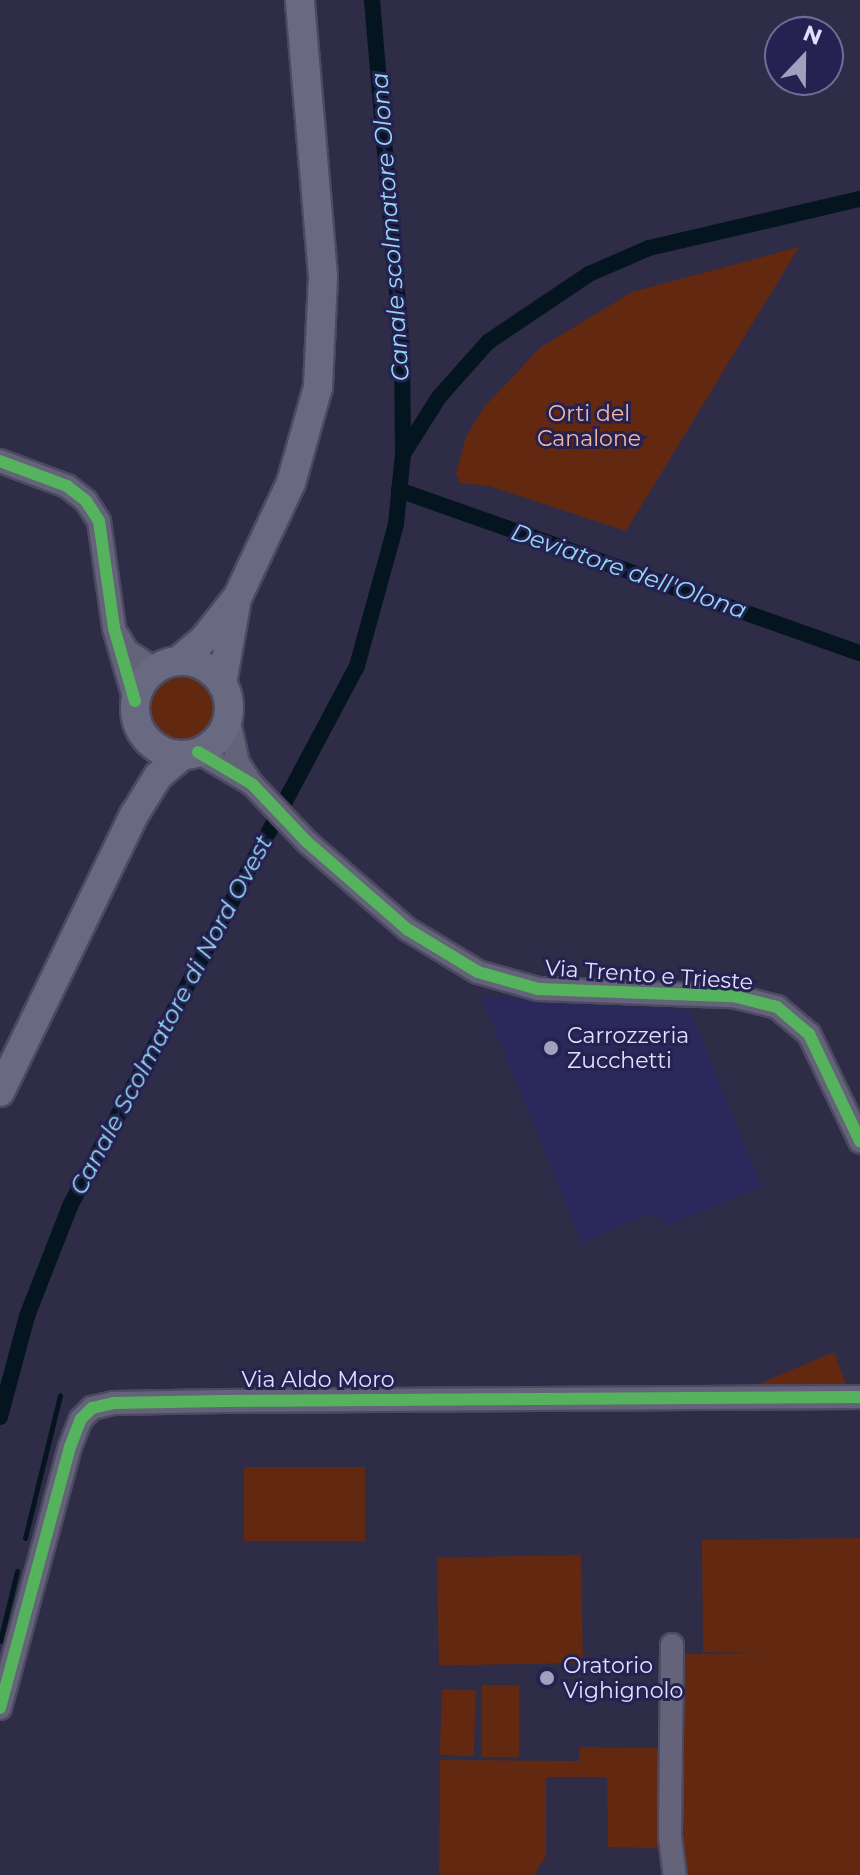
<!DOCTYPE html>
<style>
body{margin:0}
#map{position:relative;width:860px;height:1875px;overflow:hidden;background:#2e2c46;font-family:Montserrat,sans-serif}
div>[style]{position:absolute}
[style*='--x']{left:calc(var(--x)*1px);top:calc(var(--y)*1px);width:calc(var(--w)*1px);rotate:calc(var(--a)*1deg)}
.built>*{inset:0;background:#2b285c}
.green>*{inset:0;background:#622910;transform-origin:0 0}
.round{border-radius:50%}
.stream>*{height:5px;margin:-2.5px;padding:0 2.5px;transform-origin:2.5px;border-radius:2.5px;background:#04151f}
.canal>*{height:16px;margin:-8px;padding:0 8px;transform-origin:8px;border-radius:8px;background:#04151f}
.roads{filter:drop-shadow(2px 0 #4b4a61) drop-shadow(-2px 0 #4b4a61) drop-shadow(0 2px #4b4a61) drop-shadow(0 -2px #4b4a61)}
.minor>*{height:22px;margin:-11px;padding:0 11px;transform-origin:11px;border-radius:11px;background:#646379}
.major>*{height:28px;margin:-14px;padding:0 14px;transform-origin:14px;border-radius:14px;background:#6a6982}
.major>.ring{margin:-14px;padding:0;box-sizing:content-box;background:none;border:28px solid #6a6982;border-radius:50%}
.cycleway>*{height:12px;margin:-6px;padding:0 6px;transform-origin:6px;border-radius:6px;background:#56b35d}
.dots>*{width:22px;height:22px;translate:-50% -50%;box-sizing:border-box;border:4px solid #252151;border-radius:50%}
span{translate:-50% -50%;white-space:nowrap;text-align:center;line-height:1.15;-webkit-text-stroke:6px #252151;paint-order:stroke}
.park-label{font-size:22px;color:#f3b79f}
.street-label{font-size:22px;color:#dee0ff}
.poi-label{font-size:22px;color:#dee0ff}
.left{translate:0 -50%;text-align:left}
.water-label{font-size:24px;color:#94d9f2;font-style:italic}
.north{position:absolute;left:764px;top:16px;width:80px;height:80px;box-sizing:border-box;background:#252151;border:2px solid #6f6d97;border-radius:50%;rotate:22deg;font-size:22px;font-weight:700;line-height:32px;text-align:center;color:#dee0ff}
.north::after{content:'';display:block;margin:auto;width:28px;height:36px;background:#a0a1be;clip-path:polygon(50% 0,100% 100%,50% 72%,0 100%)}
</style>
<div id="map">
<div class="built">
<i style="clip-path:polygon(481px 996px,689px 1010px,762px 1186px,669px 1225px,650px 1213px,582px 1243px)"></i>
</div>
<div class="green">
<i style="clip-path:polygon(799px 247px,626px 531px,489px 486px,460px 483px,456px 473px,466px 437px,484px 407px,541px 347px,632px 292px)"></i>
<i class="round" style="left:148px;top:674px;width:68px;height:68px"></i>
<i style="clip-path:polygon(834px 1352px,848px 1389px,742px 1391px)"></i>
<i style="left:244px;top:1467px;width:121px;height:74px"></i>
<i style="clip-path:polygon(860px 1538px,860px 1875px,683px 1875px,679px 1654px,771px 1653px,703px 1652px,702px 1540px)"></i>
<i style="left:581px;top:1555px;width:108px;height:144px;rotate:89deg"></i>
<i style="left:482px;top:1685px;width:37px;height:72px"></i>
<i style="left:442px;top:1689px;width:34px;height:66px;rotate:2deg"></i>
<i style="clip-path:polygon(580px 1747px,659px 1748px,658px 1848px,608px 1847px,607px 1777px,546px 1777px,546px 1856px,534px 1875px,439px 1875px,440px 1760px,579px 1761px)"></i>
</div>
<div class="stream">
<i style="--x:25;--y:1538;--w:147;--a:-76.2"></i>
<i style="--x:0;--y:1641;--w:72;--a:-76.3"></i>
</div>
<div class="canal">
<i style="--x:372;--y:0;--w:354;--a:85.1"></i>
<i style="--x:402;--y:353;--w:100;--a:89.4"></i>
<i style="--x:399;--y:490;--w:489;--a:19.5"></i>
<i style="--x:0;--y:1417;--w:105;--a:-75"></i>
<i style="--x:27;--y:1316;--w:120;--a:-68.6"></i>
<i style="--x:71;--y:1204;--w:609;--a:-62"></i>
<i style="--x:357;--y:666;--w:147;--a:-74.6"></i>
<i style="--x:396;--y:524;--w:70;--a:-84.3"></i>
<i style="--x:403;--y:454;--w:67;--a:-57.7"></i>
<i style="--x:439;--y:397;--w:74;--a:-48.3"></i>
<i style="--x:488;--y:342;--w:122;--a:-34"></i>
<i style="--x:589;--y:274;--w:65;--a:-23.4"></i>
<i style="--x:649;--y:248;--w:217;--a:-13.1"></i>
</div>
<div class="roads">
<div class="minor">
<i style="--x:0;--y:461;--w:72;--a:20.5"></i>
<i style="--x:67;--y:486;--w:24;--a:38"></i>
<i style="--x:86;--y:501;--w:24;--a:57"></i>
<i style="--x:99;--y:521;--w:108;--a:82"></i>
<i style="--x:114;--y:628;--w:76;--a:74"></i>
<i style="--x:118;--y:636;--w:17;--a:59"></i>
<i style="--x:127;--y:651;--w:33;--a:33"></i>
<i style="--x:228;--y:717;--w:47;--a:77.7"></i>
<i style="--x:238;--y:763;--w:20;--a:57"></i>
<i style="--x:198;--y:752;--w:63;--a:30.7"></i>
<i style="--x:252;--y:784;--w:80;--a:46.5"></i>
<i style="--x:307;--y:842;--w:133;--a:41"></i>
<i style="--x:407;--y:929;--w:83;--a:31.2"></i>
<i style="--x:478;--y:972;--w:62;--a:15.8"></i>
<i style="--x:538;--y:989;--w:195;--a:2.1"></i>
<i style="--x:733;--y:996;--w:45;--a:14"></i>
<i style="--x:777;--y:1007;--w:42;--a:40.2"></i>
<i style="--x:809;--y:1034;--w:119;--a:64.5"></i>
<i style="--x:672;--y:1645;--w:192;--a:90.6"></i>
<i style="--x:670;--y:1837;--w:38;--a:83"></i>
<i style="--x:0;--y:1708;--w:270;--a:-75"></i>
<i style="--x:70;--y:1447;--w:30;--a:-69"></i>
<i style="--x:81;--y:1419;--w:16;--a:-45"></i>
<i style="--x:92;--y:1408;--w:22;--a:-13"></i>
<i style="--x:113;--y:1403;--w:110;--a:-1"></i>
<i style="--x:223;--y:1401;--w:637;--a:-0.36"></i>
</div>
<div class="major">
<i class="ring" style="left:135px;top:661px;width:66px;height:66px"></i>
<i style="--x:178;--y:661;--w:35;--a:-40"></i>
<i style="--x:205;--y:638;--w:53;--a:-51.8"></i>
<i style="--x:238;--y:596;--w:125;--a:-64.9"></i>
<i style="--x:291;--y:483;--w:100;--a:-74.3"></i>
<i style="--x:318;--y:387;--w:111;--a:-87.4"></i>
<i style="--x:323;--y:276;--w:277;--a:-94.8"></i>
<i style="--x:222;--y:684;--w:81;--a:-80.1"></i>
<i style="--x:0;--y:1092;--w:308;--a:-64.2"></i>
<i style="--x:134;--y:815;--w:46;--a:-58.4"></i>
<i style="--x:158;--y:776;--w:33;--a:-40"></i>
</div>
</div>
<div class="cycleway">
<i style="--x:0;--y:461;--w:72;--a:20.5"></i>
<i style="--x:67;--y:486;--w:24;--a:38"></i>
<i style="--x:86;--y:501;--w:24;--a:57"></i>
<i style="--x:99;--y:521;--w:108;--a:82"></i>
<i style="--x:114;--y:628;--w:76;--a:74"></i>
<i style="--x:198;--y:752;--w:63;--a:30.7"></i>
<i style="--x:252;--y:784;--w:80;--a:46.5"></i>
<i style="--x:307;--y:842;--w:133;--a:41"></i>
<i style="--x:407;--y:929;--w:83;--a:31.2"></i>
<i style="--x:478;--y:972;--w:62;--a:15.8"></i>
<i style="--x:538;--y:989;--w:195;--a:2.1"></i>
<i style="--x:733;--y:996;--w:45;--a:14"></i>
<i style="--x:777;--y:1007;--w:42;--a:40.2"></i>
<i style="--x:809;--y:1034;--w:119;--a:64.5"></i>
<i style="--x:0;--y:1708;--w:270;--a:-75"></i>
<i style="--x:70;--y:1447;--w:30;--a:-69"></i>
<i style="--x:81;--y:1419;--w:16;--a:-45"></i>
<i style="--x:92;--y:1408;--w:22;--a:-13"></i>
<i style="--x:113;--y:1403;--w:110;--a:-1"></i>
<i style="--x:223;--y:1401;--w:637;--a:-0.36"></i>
</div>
<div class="dots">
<i style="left:551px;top:1048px;background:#a0a1be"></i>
<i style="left:547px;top:1678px;background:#a0a1be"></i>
</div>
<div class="park-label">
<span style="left:589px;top:426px">Orti del<br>Canalone</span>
</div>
<div class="street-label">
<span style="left:649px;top:975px;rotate:4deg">Via Trento e Trieste</span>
<span style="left:318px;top:1380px">Via Aldo Moro</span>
</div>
<div class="poi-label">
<span class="left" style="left:567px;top:1048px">Carrozzeria<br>Zucchetti</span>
<span class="left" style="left:563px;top:1678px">Oratorio<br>Vighignolo</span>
</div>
<div class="water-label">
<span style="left:390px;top:227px;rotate:-94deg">Canale scolmatore Olona</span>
<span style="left:629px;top:571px;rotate:19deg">Deviatore dell'Olona</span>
<span style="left:171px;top:1015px;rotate:-62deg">Canale Scolmatore di Nord Ovest</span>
</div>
<div class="north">N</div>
</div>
